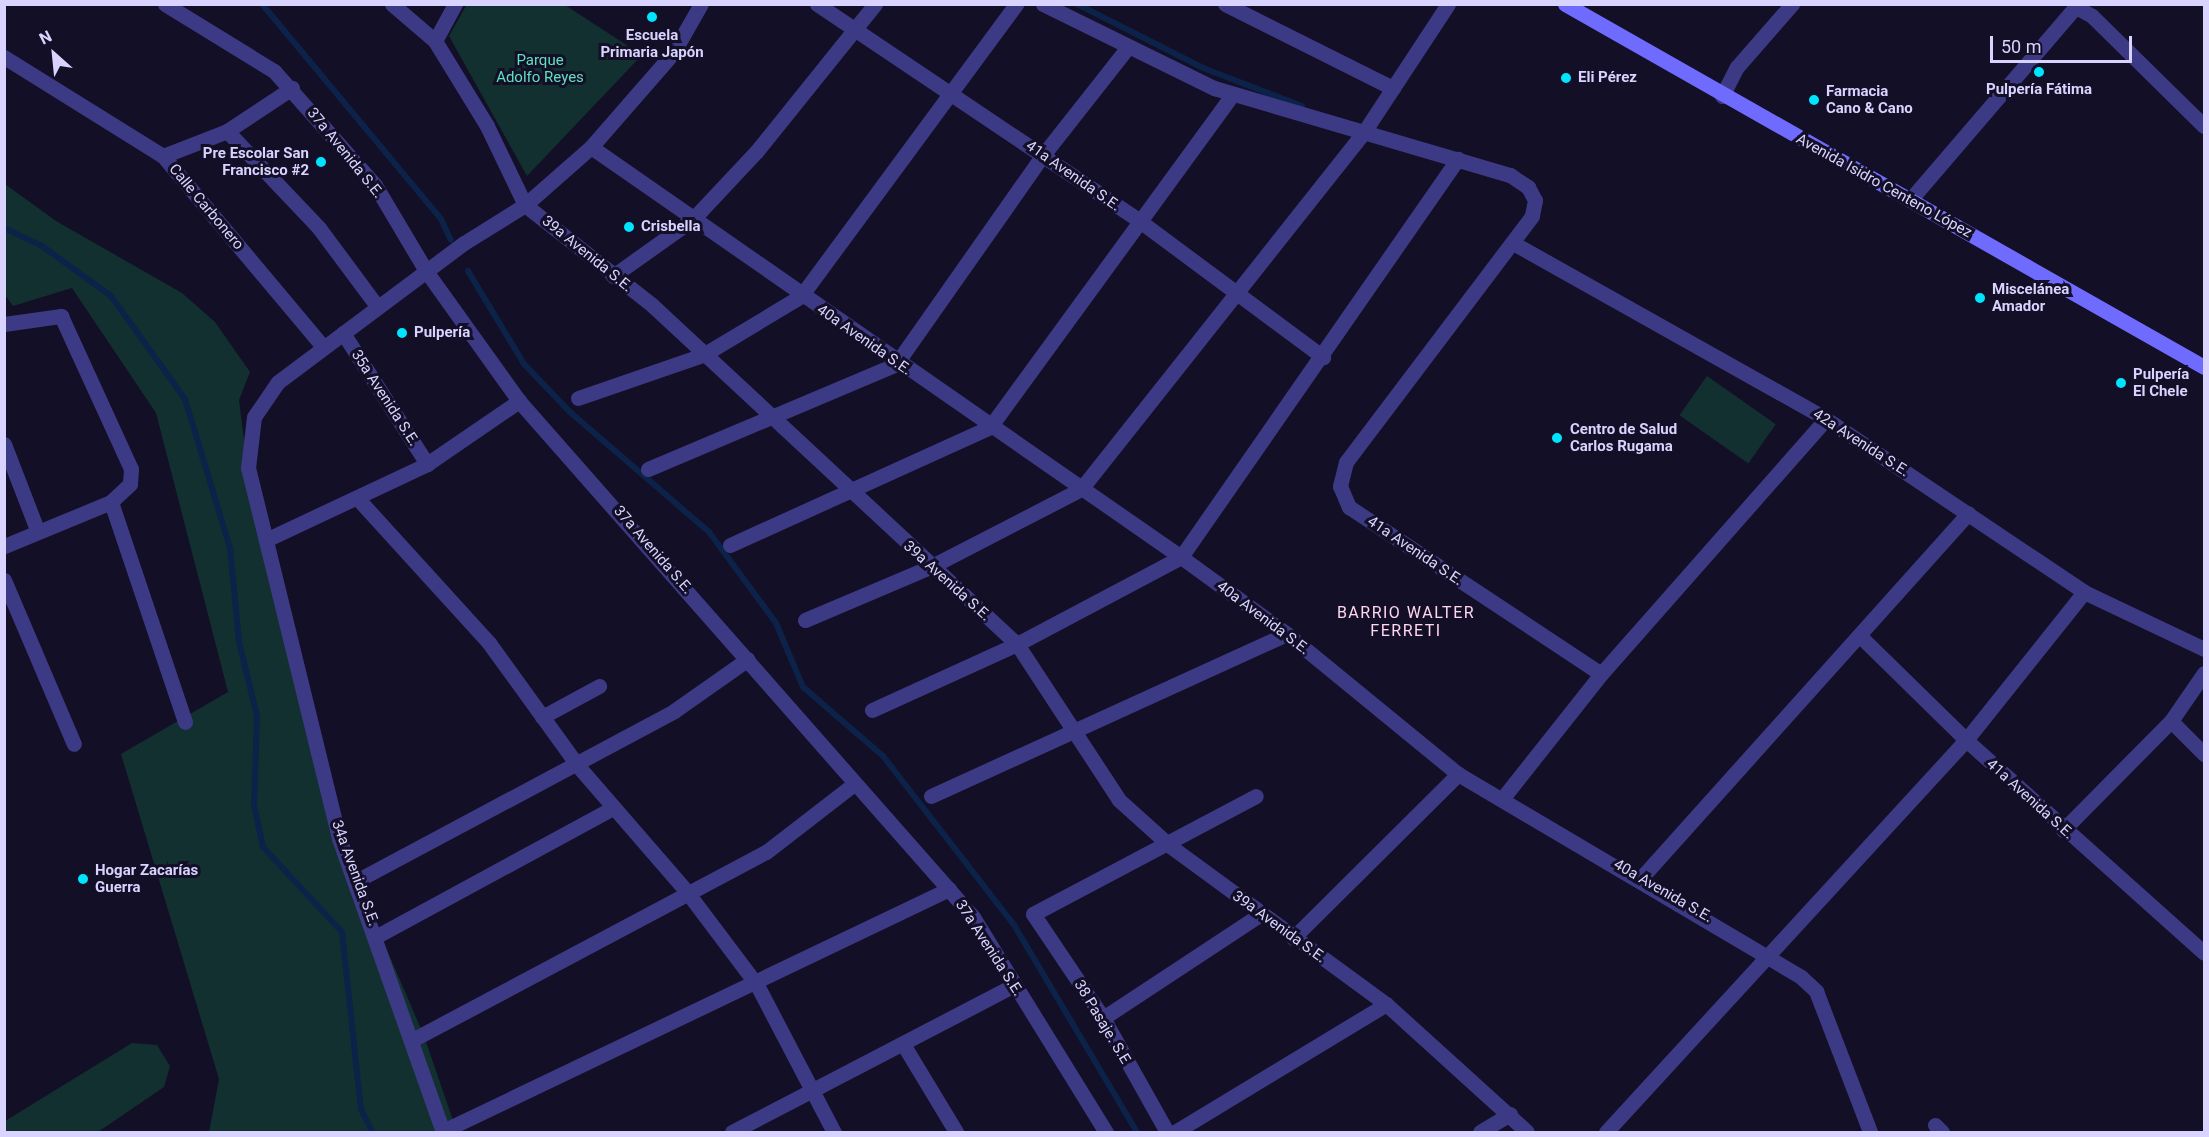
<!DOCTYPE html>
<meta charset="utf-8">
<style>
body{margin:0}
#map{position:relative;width:2209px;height:1137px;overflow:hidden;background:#130f26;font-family:Roboto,sans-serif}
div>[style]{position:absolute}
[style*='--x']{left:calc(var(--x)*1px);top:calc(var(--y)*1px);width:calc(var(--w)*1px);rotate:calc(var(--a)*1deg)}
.green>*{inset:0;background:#12302f;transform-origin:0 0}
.stream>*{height:6px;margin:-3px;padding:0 3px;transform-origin:3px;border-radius:3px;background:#0c2248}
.street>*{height:15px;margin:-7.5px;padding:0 7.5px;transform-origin:7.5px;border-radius:7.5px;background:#3d3a85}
.secondary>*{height:15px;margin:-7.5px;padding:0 7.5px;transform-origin:7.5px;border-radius:7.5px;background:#6f6bff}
.dots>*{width:16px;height:16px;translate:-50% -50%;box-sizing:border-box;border:3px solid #130f26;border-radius:50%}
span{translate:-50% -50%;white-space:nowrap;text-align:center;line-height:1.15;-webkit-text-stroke:6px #130f26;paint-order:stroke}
.poi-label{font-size:15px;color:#d9d4ff;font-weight:700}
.left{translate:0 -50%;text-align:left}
.right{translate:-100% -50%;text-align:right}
.park-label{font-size:15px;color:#5fe0c0}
.street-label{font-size:15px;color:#d9d4ff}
.neighbourhood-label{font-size:16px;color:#ffd6f0;letter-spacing:1.5px}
.frame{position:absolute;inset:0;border:6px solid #d9d4ff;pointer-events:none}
.north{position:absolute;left:24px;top:24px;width:60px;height:60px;-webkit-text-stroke:4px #130f26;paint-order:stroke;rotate:333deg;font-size:16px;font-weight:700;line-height:24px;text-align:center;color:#d9d4ff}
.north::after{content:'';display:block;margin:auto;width:21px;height:27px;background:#d9d4ff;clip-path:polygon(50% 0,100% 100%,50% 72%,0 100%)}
.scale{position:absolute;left:1990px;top:36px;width:142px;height:27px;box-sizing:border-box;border:3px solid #d9d4ff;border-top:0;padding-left:8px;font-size:18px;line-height:21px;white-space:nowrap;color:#d9d4ff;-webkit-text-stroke:4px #130f26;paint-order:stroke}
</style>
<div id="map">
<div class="green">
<i style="clip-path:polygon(467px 4px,565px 5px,642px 55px,527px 176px,449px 36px)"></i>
<i style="clip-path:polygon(5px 184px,56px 221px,182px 293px,215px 322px,250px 372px,239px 400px,246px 456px,339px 838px,424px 1036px,457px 1132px,209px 1132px,219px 1079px,121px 754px,228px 692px,156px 413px,72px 288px,13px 306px,5px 295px)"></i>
<i style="left:1707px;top:376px;width:84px;height:48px;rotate:35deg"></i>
<i style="clip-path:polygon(132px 1043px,157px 1045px,170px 1066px,164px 1087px,98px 1132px,5px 1132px,5px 1121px)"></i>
</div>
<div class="stream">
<i style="--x:262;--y:4;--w:280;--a:50.2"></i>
<i style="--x:441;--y:219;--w:23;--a:65"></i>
<i style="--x:1077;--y:4;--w:141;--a:26.9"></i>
<i style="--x:1203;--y:68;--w:106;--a:21"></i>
<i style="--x:4;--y:228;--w:42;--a:25.3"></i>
<i style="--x:42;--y:246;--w:85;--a:35.9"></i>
<i style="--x:111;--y:296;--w:127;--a:54.3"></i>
<i style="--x:185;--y:399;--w:156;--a:73.2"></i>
<i style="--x:230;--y:548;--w:94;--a:84.5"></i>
<i style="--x:239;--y:642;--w:76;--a:76.3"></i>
<i style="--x:257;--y:716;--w:89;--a:91.9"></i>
<i style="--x:254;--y:805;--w:43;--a:77.9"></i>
<i style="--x:263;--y:847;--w:116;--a:47.1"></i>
<i style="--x:342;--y:932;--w:178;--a:83.9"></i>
<i style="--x:361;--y:1109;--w:25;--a:64"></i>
<i style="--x:468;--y:271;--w:109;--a:58.9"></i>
<i style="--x:524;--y:364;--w:66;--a:46.2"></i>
<i style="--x:570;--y:412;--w:184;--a:40.8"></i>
<i style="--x:709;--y:532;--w:113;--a:53.6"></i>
<i style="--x:776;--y:623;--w:69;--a:67.1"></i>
<i style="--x:803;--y:687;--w:106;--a:40.8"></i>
<i style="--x:883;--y:756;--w:214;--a:52.2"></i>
<i style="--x:1014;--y:925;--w:241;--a:59.3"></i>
</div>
<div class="street">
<i style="--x:165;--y:4;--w:128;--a:31.6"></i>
<i style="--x:274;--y:71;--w:152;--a:48.5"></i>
<i style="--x:375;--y:185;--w:100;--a:59.3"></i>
<i style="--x:426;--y:271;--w:160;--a:54.4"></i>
<i style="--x:519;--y:401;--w:687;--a:48.66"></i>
<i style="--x:973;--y:917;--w:253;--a:58.3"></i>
<i style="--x:392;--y:4;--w:57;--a:40.7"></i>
<i style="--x:435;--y:41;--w:100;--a:58.5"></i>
<i style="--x:487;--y:126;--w:88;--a:64.3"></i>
<i style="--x:525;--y:205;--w:162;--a:38.2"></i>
<i style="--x:652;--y:305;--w:498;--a:42.9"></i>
<i style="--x:1017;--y:644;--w:186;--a:56.8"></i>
<i style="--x:1119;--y:800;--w:69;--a:42"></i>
<i style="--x:1170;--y:846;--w:268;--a:36.2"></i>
<i style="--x:1386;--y:1004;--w:190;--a:42.2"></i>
<i style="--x:817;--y:4;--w:391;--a:33.9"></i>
<i style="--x:1141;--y:222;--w:227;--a:36.6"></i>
<i style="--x:1043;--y:4;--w:191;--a:26.2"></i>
<i style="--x:1214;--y:88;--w:309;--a:16.4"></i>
<i style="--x:1510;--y:175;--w:22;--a:34"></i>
<i style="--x:1528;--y:187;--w:15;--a:62"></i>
<i style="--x:1535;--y:200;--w:16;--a:101"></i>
<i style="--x:1532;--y:216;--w:308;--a:127.1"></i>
<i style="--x:1346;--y:462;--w:25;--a:104"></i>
<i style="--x:1340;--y:486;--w:23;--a:67"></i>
<i style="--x:1349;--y:507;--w:302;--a:33.5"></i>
<i style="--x:1225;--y:4;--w:188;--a:26.6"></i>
<i style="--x:2076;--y:7;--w:18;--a:29"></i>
<i style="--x:2092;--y:16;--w:157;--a:44.5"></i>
<i style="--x:435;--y:41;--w:42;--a:-61.6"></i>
<i style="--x:4;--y:57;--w:187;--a:31.9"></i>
<i style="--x:163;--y:156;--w:249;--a:50"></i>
<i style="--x:1722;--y:96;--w:33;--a:-63"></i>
<i style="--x:1737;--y:67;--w:84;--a:-48.9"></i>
<i style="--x:227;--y:131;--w:134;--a:46.5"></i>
<i style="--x:319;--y:228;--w:97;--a:53.4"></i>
<i style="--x:591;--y:147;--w:718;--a:34.8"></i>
<i style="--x:1181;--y:557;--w:131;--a:36"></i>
<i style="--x:1287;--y:634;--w:221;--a:39.3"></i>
<i style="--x:1458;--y:774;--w:399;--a:30.6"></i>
<i style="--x:1801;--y:977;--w:21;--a:43"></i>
<i style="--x:1816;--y:991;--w:151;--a:69"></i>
<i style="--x:163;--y:156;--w:69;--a:-21.3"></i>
<i style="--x:227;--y:131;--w:78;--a:-33.5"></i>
<i style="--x:1910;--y:200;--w:258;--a:-49.4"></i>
<i style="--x:1513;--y:243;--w:359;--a:29.3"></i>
<i style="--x:1826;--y:419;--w:311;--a:33.8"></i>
<i style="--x:2084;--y:592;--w:133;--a:25.4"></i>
<i style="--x:613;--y:276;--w:98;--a:-35.5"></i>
<i style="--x:693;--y:219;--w:92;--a:-46.8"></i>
<i style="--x:756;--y:152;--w:190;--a:-51.2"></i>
<i style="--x:4;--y:324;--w:58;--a:-8"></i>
<i style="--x:61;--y:316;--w:168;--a:65.4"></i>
<i style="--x:131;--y:469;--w:15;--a:94"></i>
<i style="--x:130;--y:484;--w:26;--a:137"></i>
<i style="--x:111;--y:502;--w:116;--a:157.6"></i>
<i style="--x:343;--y:333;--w:156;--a:57.3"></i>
<i style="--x:578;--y:398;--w:132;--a:-19"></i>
<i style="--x:703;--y:355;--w:114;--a:-31"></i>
<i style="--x:801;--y:296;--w:363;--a:-53.6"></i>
<i style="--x:4;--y:444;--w:94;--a:68.9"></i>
<i style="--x:648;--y:469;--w:269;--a:-22.9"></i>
<i style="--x:896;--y:364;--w:256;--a:-54.9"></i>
<i style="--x:1043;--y:155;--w:137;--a:-51.8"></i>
<i style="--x:359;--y:500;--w:193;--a:47.7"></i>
<i style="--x:489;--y:643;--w:152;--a:54.1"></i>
<i style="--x:578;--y:766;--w:167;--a:49.1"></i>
<i style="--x:687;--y:892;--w:116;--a:53"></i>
<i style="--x:757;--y:985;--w:166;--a:62.4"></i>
<i style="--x:111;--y:502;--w:232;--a:71.4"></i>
<i style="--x:270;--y:538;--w:174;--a:-25.2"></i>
<i style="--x:427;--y:464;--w:112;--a:-34.4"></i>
<i style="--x:730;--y:545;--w:286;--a:-24.4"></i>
<i style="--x:990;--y:427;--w:412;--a:-53.9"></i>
<i style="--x:4;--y:580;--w:178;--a:66.9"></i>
<i style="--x:805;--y:620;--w:138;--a:-23"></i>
<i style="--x:932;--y:566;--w:168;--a:-27.3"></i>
<i style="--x:1081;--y:489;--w:452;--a:-51.6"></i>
<i style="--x:1362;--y:135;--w:157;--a:-56.7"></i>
<i style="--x:1861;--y:637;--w:147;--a:44.4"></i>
<i style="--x:1966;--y:740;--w:319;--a:41.8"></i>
<i style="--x:872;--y:710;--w:159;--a:-24.5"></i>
<i style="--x:1017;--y:644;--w:186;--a:-27.9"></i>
<i style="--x:1181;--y:557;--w:485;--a:-55.2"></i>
<i style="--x:542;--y:717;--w:65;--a:-28.5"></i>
<i style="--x:2171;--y:721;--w:47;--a:45"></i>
<i style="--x:931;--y:796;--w:391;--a:-24.5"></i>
<i style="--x:1502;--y:799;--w:159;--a:-51.6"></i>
<i style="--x:1601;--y:674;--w:340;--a:-48.6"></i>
<i style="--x:2063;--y:830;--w:153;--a:-45.3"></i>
<i style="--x:2171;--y:721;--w:58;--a:-55.5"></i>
<i style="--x:1641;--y:878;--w:490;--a:-48.1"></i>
<i style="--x:358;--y:880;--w:358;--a:-28.1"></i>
<i style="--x:674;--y:711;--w:90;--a:-35.1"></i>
<i style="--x:377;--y:936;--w:268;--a:-28.5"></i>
<i style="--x:1293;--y:938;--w:233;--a:-44.8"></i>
<i style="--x:1103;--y:1018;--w:189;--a:-33.4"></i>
<i style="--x:414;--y:1039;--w:399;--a:-28"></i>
<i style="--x:766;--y:852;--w:111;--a:-37.7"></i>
<i style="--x:903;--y:1044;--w:103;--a:58.9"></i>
<i style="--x:1935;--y:1125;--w:10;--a:45"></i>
<i style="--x:443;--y:1131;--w:561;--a:-25.56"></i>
<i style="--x:443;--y:1132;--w:312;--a:-109.5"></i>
<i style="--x:339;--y:838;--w:381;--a:-103.8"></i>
<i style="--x:248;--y:468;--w:51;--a:-83.3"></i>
<i style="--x:254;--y:417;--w:42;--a:-55.6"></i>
<i style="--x:278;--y:382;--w:232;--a:-36.8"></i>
<i style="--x:464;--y:243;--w:72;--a:-31.9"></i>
<i style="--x:525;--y:205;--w:88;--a:-41.3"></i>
<i style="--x:591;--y:147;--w:125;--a:-48.9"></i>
<i style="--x:673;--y:53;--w:56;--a:-60.3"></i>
<i style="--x:732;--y:1132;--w:318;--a:-27.5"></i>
<i style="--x:1167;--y:1132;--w:131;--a:-119.3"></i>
<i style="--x:1103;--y:1018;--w:125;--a:-123.9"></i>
<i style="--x:1033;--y:914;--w:252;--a:-27.9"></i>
<i style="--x:1175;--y:1132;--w:247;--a:-31.2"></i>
<i style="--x:1480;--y:1132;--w:35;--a:-31"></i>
<i style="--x:1606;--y:1132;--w:532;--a:-47.44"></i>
<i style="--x:1966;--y:740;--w:189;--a:-51.4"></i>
</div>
<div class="secondary">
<i style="--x:1565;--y:4;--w:735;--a:29.6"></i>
</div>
<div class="dots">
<i style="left:652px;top:17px;background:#00e5ff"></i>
<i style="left:2039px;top:72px;background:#00e5ff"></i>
<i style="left:1566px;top:78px;background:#00e5ff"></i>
<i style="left:1814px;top:100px;background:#00e5ff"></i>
<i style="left:321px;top:162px;background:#00e5ff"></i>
<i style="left:629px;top:227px;background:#00e5ff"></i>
<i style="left:1980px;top:298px;background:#00e5ff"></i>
<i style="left:402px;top:333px;background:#00e5ff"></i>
<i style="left:2121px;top:383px;background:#00e5ff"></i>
<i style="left:1557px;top:438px;background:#00e5ff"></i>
<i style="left:83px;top:879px;background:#00e5ff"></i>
</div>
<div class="poi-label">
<span style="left:652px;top:44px">Escuela<br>Primaria Japón</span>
<span class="left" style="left:1578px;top:78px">Eli Pérez</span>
<span style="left:2039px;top:90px">Pulpería Fátima</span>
<span class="left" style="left:1826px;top:100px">Farmacia<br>Cano &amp; Cano</span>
<span class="right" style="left:309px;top:162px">Pre Escolar San<br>Francisco #2</span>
<span class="left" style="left:641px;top:227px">Crisbella</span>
<span class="left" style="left:1992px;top:298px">Miscelánea<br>Amador</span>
<span class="left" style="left:414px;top:333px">Pulpería</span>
<span class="left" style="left:2133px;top:383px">Pulpería<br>El Chele</span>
<span class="left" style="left:1570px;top:438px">Centro de Salud<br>Carlos Rugama</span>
<span class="left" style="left:95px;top:879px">Hogar Zacarías<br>Guerra</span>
</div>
<div class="park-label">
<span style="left:540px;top:69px">Parque<br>Adolfo Reyes</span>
</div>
<div class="street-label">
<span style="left:345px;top:153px;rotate:51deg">37a Avenida S.E.</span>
<span style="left:1073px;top:176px;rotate:35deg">41a Avenida S.E.</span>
<span style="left:1884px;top:186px;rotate:29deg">Avenida Isidro Centeno López</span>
<span style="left:206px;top:207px;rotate:50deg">Calle Carbonero</span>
<span style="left:587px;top:254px;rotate:39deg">39a Avenida S.E.</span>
<span style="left:864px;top:340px;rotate:35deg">40a Avenida S.E.</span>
<span style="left:385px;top:398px;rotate:57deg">35a Avenida S.E.</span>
<span style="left:1861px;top:443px;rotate:33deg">42a Avenida S.E.</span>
<span style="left:653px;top:550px;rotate:49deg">37a Avenida S.E.</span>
<span style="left:1415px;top:551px;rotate:34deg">41a Avenida S.E.</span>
<span style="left:947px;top:581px;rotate:42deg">39a Avenida S.E.</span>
<span style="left:1263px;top:618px;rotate:37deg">40a Avenida S.E.</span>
<span style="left:2030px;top:799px;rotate:42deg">41a Avenida S.E.</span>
<span style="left:355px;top:873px;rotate:70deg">34a Avenida S.E.</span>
<span style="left:1663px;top:891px;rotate:30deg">40a Avenida S.E.</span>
<span style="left:1279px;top:927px;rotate:36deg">39a Avenida S.E.</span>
<span style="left:989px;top:948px;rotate:57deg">37a Avenida S.E.</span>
<span style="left:1102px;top:1022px;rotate:59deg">38 Pasaje. S.E</span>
</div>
<div class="neighbourhood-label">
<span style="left:1406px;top:622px">BARRIO WALTER<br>FERRETI</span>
</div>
<div class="frame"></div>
<div class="north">N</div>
<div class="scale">50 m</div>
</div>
